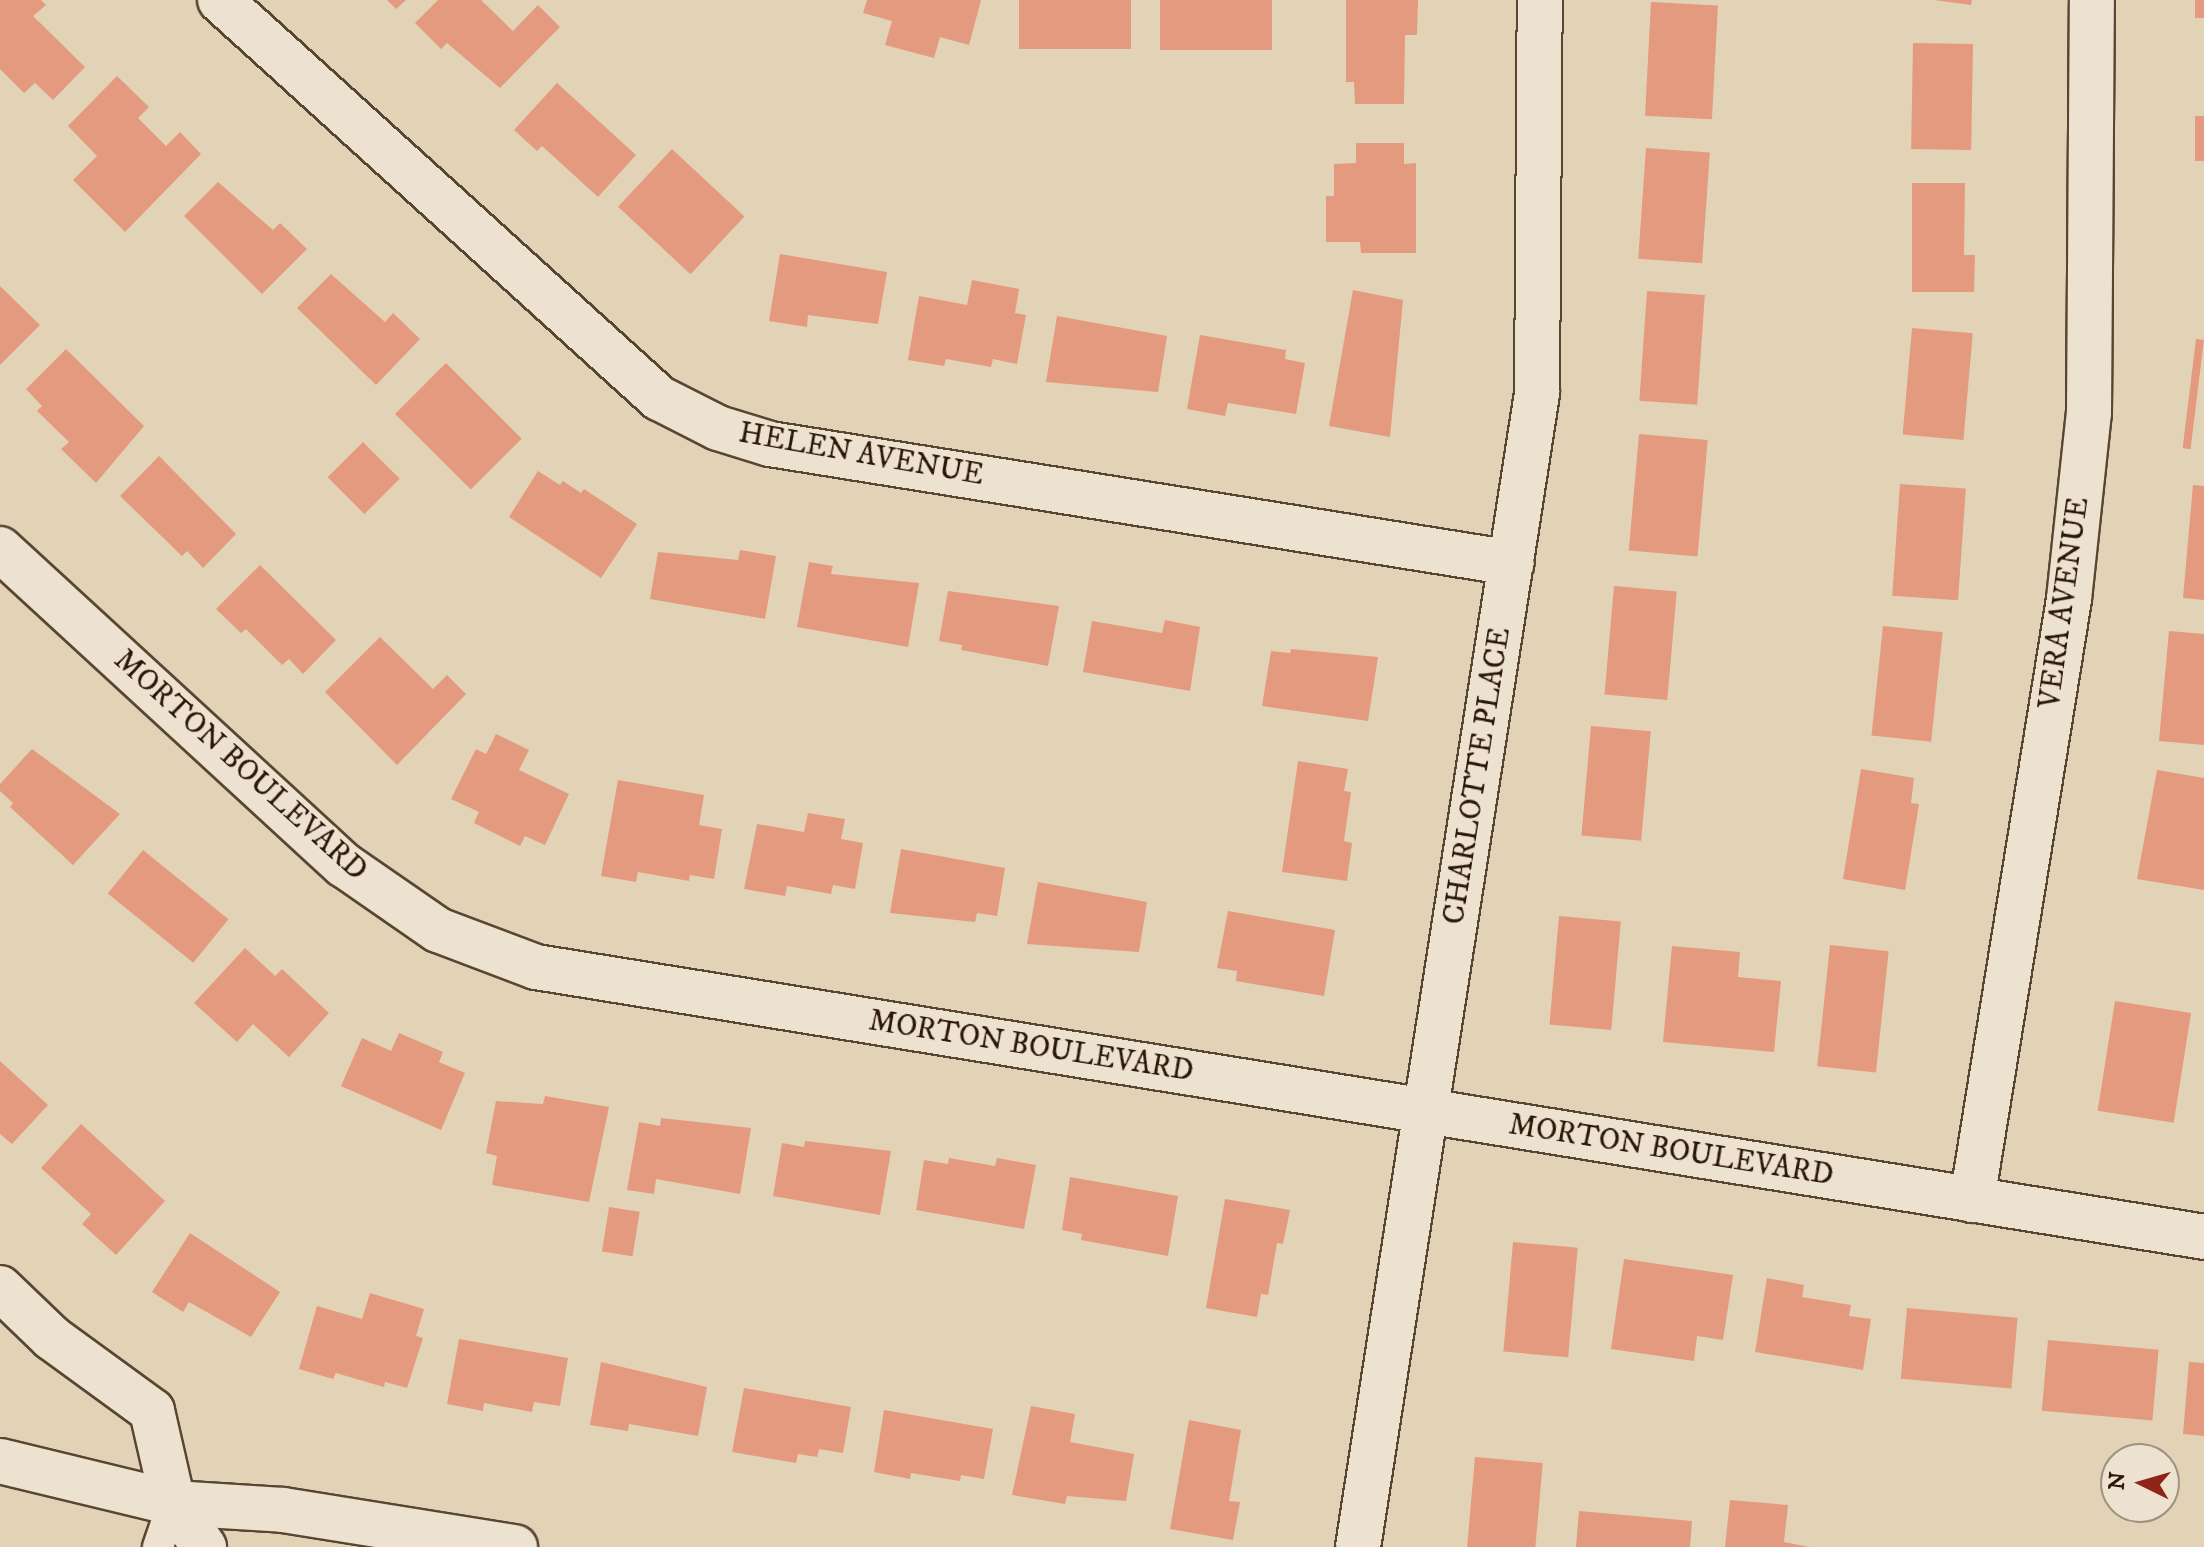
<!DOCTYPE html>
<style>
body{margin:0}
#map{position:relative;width:2204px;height:1547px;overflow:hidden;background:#e3d3b6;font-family:"IM FELL DW Pica",serif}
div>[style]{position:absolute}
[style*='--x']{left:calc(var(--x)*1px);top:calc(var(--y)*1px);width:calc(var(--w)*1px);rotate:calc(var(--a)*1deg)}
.building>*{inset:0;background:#e39a7e;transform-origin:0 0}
.roads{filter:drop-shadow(2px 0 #594632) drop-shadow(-2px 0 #594632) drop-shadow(0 2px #594632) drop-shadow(0 -2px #594632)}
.lane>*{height:30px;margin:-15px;padding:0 15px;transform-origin:15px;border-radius:15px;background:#ede2d0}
.street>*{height:44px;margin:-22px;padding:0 22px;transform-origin:22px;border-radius:22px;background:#ede2d0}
.secondary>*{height:44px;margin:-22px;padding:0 22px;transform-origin:22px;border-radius:22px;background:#ede2d0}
span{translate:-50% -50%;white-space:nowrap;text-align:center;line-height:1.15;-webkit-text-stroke:6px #ede2d0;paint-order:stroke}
.street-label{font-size:30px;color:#2b1706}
.north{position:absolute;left:2100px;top:1443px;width:80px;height:80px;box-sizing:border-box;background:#ede2d0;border:2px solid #9f917f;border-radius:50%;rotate:275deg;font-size:22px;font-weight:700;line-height:32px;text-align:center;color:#2b1706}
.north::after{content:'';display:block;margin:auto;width:28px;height:36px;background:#8f2418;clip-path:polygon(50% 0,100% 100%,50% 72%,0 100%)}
</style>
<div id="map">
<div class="building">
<i style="clip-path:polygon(0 0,41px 0,46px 5px,33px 16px,85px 67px,53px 100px,35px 83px,24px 93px,0 69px)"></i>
<i style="clip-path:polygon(387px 0,406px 0,396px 9px)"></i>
<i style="clip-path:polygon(438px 0,481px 0,513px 31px,538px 5px,560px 27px,500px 88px,447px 43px,441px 49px,415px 23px)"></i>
<i style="clip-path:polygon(867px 0,981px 0,969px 45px,940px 37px,934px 58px,885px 45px,892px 21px,863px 13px)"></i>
<i style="left:1019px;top:0;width:112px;height:49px"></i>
<i style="left:1160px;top:0;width:112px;height:50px"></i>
<i style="clip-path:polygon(1346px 0,1418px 0,1417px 35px,1405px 35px,1404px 104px,1355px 104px,1354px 82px,1346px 82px)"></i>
<i style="clip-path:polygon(1934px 0,1972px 0,1971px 5px)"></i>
<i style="left:2195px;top:0;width:9px;height:18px"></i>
<i style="left:1651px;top:2px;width:67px;height:114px;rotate:3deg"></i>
<i style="left:1913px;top:43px;width:60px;height:106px;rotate:1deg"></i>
<i style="clip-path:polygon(117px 76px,149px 107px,138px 118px,166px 146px,180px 132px,201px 154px,125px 232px,73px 180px,97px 156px,68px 126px)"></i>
<i style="clip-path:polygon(557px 83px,636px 155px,598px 197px,542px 146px,537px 151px,514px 130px)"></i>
<i style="left:2195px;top:116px;width:9px;height:45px"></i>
<i style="clip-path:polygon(1356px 143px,1404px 143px,1404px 164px,1416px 163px,1416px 253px,1361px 253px,1360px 242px,1326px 242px,1326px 196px,1334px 196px,1334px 164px,1356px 163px)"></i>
<i style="left:1646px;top:148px;width:64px;height:111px;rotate:4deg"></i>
<i style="left:672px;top:149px;width:99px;height:79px;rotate:43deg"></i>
<i style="clip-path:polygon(218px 182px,273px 230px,280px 223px,307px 249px,262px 294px,184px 216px)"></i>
<i style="clip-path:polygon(1912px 183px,1965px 183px,1964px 255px,1975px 255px,1974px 292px,1912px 292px)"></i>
<i style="clip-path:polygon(780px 254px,887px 272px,878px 324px,808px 315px,807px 327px,769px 321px)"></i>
<i style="clip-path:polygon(331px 274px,385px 322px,393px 313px,420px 339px,376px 385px,297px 308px)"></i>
<i style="clip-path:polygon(972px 280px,1019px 289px,1015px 313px,1026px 315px,1017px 364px,993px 359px,991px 367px,946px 359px,944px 366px,908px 360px,919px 296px,967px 305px)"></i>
<i style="clip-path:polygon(0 286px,40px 325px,0 365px)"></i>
<i style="clip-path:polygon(1353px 290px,1403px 300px,1390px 437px,1329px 426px)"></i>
<i style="left:1647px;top:291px;width:58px;height:110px;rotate:4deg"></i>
<i style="clip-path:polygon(1057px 316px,1167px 336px,1158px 392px,1046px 382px)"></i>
<i style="left:1912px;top:328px;width:61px;height:107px;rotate:5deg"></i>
<i style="clip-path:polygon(1200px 335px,1286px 350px,1285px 359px,1305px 363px,1296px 414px,1228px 403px,1225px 416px,1187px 409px)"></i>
<i style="left:2196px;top:339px;width:8px;height:110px;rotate:7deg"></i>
<i style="clip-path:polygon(66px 349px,144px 426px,96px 483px,61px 449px,69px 442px,37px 411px,42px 406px,26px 389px)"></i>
<i style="left:446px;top:363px;width:107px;height:72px;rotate:45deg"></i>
<i style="left:1639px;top:434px;width:69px;height:117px;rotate:5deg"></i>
<i style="left:363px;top:442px;width:52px;height:50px;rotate:45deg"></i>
<i style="clip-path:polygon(159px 456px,236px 534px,203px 568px,187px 551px,182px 556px,120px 496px)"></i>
<i style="clip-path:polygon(538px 471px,560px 485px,563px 481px,581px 493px,584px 489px,637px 524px,601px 578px,509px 517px)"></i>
<i style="left:1900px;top:484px;width:66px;height:112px;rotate:4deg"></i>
<i style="clip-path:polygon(2193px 485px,2204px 486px,2204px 600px,2183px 598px)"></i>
<i style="clip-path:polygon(740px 550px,776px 556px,765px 619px,650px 599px,658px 552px,738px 560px)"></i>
<i style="clip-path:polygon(809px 562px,833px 566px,831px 574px,919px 583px,908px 647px,797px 627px)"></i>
<i style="clip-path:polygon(260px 565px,336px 640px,303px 674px,289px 659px,282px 665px,246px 629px,241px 633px,216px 609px)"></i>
<i style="left:1614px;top:586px;width:63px;height:109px;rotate:5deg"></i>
<i style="clip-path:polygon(948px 591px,1059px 606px,1048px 666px,961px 650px,962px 645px,939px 641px)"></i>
<i style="clip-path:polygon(1165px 620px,1200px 627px,1190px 691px,1083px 672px,1092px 621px,1162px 633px)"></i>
<i style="left:1883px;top:626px;width:60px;height:110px;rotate:6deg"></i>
<i style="clip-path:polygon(2169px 631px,2204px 634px,2204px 745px,2159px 741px)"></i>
<i style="clip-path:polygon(380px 637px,433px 689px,447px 675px,466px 694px,397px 765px,325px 692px)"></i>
<i style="clip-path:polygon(1291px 649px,1378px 657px,1368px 721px,1262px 706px,1271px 651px,1290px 653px)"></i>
<i style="left:1591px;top:726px;width:60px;height:110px;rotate:5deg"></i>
<i style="clip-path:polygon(496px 734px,529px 750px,519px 770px,569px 794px,545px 845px,525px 836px,520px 846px,474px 823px,479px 812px,451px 799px,476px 749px,486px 754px)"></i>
<i style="clip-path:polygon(32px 749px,120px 814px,73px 865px,10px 807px,13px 803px,0 791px,0 784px)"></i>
<i style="clip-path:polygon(1298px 761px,1348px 769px,1344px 791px,1351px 792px,1344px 841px,1352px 843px,1347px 881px,1282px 872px)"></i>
<i style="clip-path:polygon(1861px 769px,1914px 778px,1911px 803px,1919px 804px,1905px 890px,1843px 879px)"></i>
<i style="clip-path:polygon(2157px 770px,2204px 778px,2204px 890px,2137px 879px)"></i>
<i style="clip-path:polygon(618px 780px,704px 795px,699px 825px,722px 829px,714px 879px,690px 875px,689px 881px,638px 872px,636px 882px,601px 876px)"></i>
<i style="clip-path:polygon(808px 813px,845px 819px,841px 839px,863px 843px,855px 889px,833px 885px,831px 894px,787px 886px,785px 896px,744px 889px,757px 824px,804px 832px)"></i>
<i style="clip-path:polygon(901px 849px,1005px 868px,997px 916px,977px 913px,975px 922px,890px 913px)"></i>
<i style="left:143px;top:850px;width:110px;height:56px;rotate:39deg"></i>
<i style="clip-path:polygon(1038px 882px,1147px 902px,1139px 952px,1027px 944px)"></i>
<i style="clip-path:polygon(1228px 911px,1335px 930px,1324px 996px,1236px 981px,1237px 971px,1217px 968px)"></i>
<i style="left:1559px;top:916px;width:62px;height:109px;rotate:5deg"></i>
<i style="left:1830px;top:945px;width:59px;height:122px;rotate:6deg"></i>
<i style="clip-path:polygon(1672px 946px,1740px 952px,1738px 977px,1781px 981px,1774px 1052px,1663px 1042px)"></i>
<i style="clip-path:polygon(245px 948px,275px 976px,282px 969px,329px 1013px,289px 1057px,253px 1024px,237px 1042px,194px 1003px)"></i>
<i style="left:2115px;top:1001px;width:77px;height:111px;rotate:9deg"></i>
<i style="clip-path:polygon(399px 1033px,443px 1052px,439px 1062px,465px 1073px,441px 1130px,341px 1086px,362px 1038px,391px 1051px)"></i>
<i style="clip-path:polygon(0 1061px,48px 1105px,12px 1144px,0 1134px)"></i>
<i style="clip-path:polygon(545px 1096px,609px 1107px,589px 1202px,492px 1185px,497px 1156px,486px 1153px,496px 1101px,543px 1104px)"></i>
<i style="clip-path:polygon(661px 1118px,751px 1128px,740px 1194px,656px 1179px,654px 1194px,627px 1190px,639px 1122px,660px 1126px)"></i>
<i style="clip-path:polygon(81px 1124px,165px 1201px,116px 1255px,82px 1224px,91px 1214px,41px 1168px)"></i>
<i style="clip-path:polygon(805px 1141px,891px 1151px,880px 1215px,773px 1196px,782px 1143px,804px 1147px)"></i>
<i style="clip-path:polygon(949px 1158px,995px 1166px,997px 1158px,1036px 1165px,1024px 1229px,916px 1210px,924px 1160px,948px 1164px)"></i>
<i style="clip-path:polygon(1070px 1177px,1178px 1196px,1168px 1256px,1081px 1240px,1082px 1234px,1062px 1230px)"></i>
<i style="clip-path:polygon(1225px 1199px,1290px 1210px,1283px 1244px,1277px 1243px,1268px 1295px,1261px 1294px,1257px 1317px,1206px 1308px)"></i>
<i style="left:609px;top:1207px;width:31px;height:45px;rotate:9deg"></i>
<i style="clip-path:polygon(190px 1233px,280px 1292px,251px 1337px,189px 1302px,183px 1312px,152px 1292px)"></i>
<i style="left:1513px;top:1242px;width:65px;height:110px;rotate:5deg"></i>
<i style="clip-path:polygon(1624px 1259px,1733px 1275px,1723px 1340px,1697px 1336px,1694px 1361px,1611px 1349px)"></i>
<i style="clip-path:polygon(1767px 1278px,1804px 1285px,1802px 1297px,1851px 1305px,1849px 1316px,1871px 1319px,1863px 1370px,1755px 1352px)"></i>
<i style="clip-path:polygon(370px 1293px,424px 1309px,416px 1336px,423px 1338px,407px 1388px,385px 1382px,384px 1387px,336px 1373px,333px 1379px,299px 1369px,317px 1306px,362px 1319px)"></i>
<i style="left:1907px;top:1308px;width:111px;height:71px;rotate:5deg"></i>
<i style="clip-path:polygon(459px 1339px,568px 1358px,560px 1406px,534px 1402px,532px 1412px,484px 1403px,483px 1411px,447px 1404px)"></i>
<i style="left:2048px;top:1340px;width:111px;height:71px;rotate:5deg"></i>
<i style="clip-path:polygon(601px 1362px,707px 1387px,698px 1436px,629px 1424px,628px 1431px,590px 1425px)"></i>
<i style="clip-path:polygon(2189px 1362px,2204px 1363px,2204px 1436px,2183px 1434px)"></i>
<i style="clip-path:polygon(744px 1388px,851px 1407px,843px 1453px,819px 1449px,817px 1457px,798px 1454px,796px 1463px,732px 1452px)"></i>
<i style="clip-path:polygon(1031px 1406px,1075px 1414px,1070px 1442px,1134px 1454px,1126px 1501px,1067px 1496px,1065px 1504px,1012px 1495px)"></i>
<i style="clip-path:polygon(884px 1410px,993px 1429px,984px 1479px,961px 1475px,960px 1481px,911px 1473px,910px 1479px,874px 1472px)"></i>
<i style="clip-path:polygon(1189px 1420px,1241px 1430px,1229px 1501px,1240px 1502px,1233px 1540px,1170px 1529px)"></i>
<i style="left:1475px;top:1457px;width:68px;height:90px;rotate:5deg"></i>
<i style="clip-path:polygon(1730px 1500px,1788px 1505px,1784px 1542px,1809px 1547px,1725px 1547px)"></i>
<i style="clip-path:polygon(1579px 1511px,1692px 1521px,1690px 1547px,1576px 1547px)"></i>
</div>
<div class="roads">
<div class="lane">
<i style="--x:158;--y:1547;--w:46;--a:-71.2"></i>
</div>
<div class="street">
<i style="--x:220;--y:0;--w:593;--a:42.2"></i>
<i style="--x:659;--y:398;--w:66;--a:27"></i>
<i style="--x:718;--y:428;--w:54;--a:17.1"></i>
<i style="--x:770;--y:444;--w:751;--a:9.11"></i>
<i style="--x:0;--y:549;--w:467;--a:42.6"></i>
<i style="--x:344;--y:865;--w:114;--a:34.7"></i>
<i style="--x:438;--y:930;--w:105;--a:20.7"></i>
<i style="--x:536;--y:967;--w:1690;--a:9.19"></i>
<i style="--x:1972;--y:1200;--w:609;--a:-80.83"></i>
<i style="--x:2069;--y:599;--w:187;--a:-83.9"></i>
<i style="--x:2089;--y:413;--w:413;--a:-89.6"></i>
<i style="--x:0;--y:1288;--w:72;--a:43.9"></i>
<i style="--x:52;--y:1338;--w:124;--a:36.1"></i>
<i style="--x:152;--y:1411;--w:94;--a:77.1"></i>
<i style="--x:173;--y:1503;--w:54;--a:54.8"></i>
<i style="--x:1358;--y:1547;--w:1168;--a:-81.18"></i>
<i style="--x:1537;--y:393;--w:393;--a:-89.6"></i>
</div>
<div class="secondary">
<i style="--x:0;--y:1461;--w:178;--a:13.6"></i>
<i style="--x:173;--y:1503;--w:110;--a:3.6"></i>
<i style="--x:283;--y:1510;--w:235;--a:9.1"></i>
</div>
</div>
<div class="street-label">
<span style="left:861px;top:455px;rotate:10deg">HELEN AVENUE</span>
<span style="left:2065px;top:603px;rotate:-82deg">VERA AVENUE</span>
<span style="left:240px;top:766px;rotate:42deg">MORTON BOULEVARD</span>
<span style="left:1478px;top:776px;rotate:-81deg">CHARLOTTE PLACE</span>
<span style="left:1031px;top:1047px;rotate:9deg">MORTON BOULEVARD</span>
<span style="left:1671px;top:1151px;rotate:9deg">MORTON BOULEVARD</span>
</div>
<div class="north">N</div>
</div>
